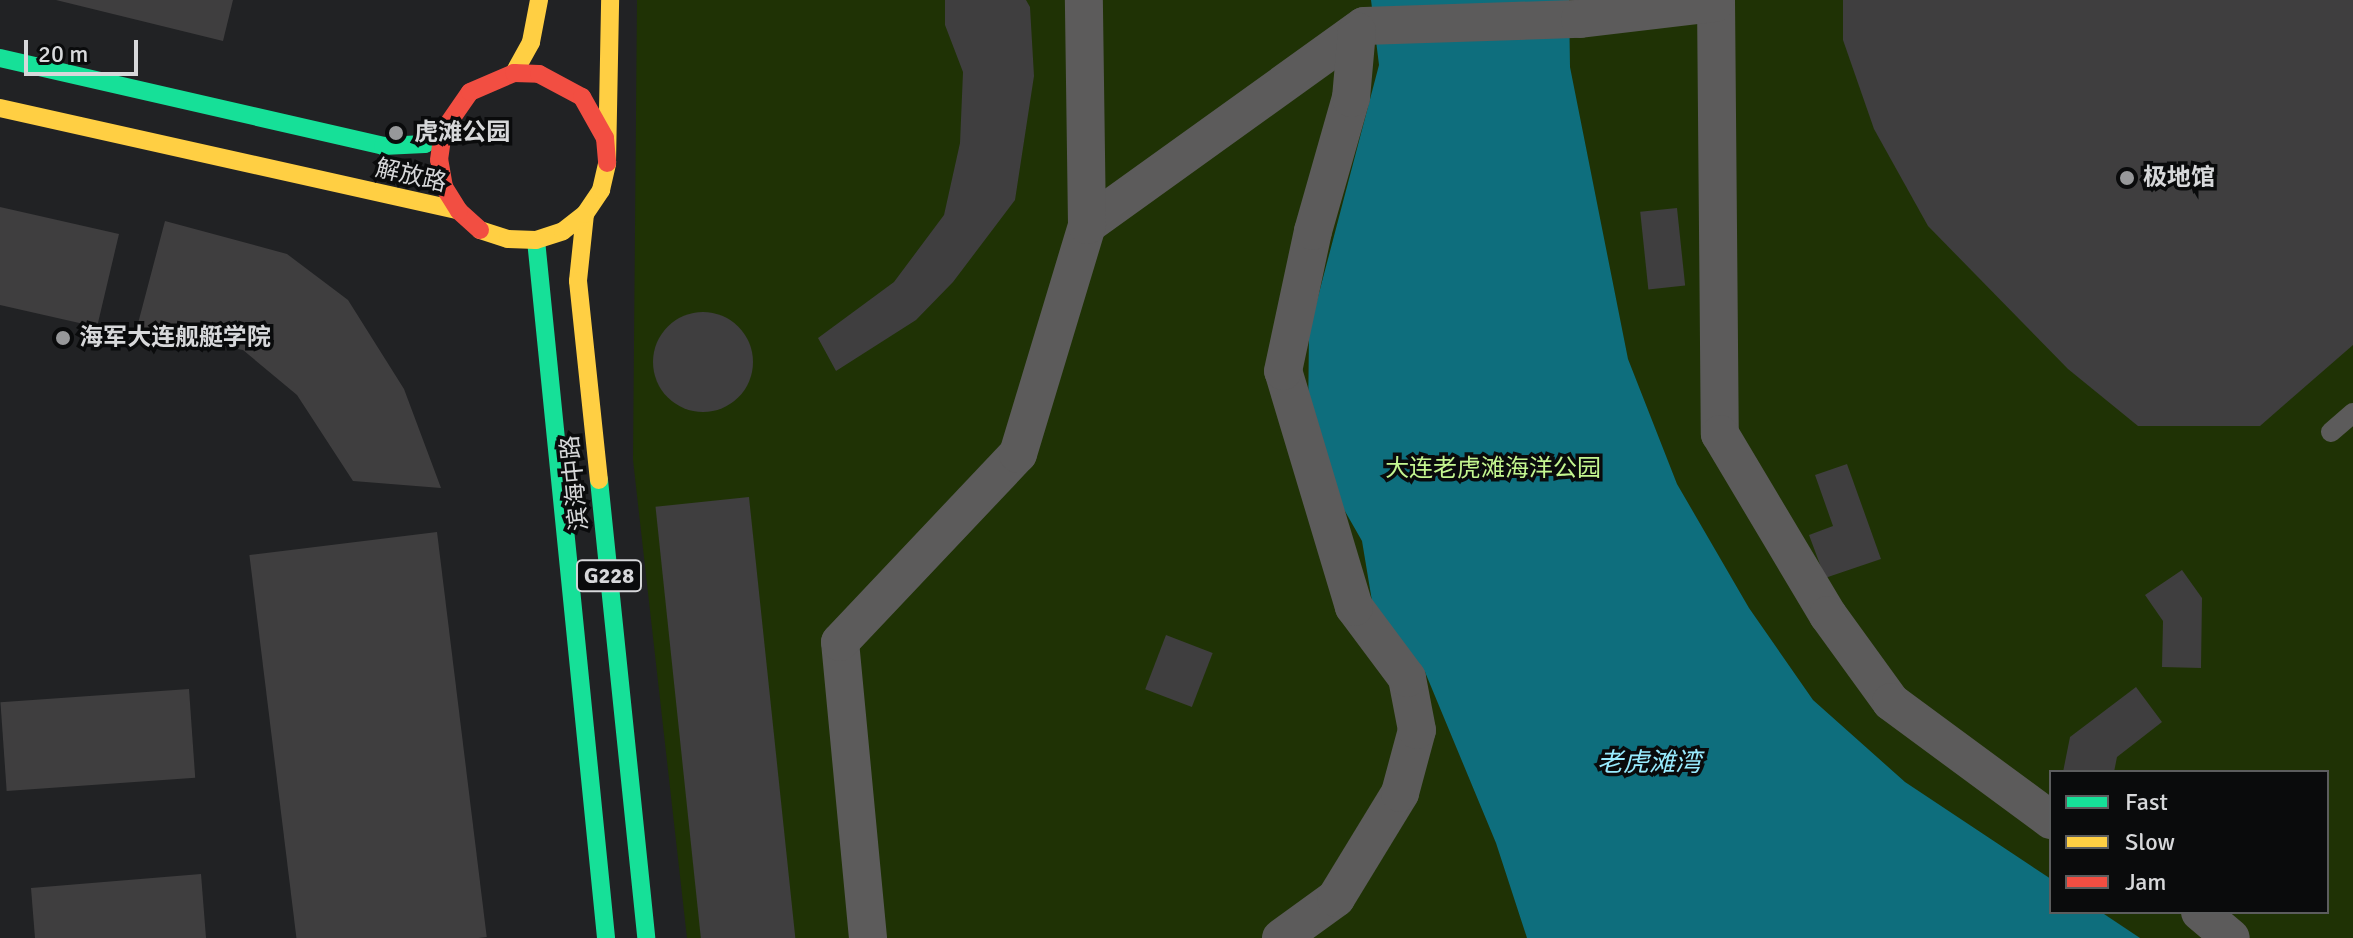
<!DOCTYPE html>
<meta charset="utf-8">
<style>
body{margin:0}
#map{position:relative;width:2353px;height:938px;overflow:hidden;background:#212224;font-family:Signika,"Noto Sans SC",sans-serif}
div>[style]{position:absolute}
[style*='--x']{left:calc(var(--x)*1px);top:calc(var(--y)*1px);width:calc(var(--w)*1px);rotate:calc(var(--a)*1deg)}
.green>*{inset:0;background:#1f3205}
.water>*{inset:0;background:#0e6e7d}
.building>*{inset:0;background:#3f3e3f;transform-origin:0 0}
.round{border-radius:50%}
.lane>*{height:20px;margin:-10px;padding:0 10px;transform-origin:10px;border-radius:10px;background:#5c5b5b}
.street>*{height:38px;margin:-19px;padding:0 19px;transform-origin:19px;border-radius:19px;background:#5c5b5b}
.fast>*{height:18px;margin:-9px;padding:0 9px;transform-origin:9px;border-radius:9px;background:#16e098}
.slow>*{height:18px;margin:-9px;padding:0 9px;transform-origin:9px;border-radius:9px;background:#ffcf43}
.jam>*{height:18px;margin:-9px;padding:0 9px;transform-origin:9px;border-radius:9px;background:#f24e42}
.dots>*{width:22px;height:22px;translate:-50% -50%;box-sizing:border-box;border:4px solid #0a0b0c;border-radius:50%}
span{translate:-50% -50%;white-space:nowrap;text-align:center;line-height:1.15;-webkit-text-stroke:7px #0a0b0c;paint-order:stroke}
.shield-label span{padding:2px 6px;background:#0a0b0c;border:2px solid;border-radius:6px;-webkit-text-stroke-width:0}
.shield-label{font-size:22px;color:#d7d8da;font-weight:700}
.poi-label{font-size:24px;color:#d7d8da;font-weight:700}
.left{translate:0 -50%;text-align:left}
.street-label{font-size:24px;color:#d7d8da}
.park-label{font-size:24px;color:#c4f690}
.water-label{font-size:26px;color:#99ebfe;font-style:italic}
.legend{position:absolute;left:2049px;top:770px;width:280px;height:144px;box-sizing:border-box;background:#0a0b0c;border:2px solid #5c5d5e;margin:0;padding:10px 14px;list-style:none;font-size:24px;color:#d7d8da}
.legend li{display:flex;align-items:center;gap:16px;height:40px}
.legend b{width:40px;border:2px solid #5c5d5e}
.scale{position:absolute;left:24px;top:40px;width:114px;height:36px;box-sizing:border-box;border:4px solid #d7d8da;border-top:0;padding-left:10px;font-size:24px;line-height:28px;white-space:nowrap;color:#d7d8da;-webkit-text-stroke:6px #0a0b0c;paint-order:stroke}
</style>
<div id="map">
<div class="green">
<i style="clip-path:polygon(evenodd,637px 0,2353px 0,2353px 938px,687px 938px,633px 460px,637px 0,2051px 772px,2327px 772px,2327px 912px,2051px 912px,2051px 772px)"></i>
</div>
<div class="water">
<i style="clip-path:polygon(1371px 0,1569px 0,1570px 67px,1628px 359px,1677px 484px,1749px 608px,1813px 700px,1905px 782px,2051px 879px,2051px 912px,2101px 912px,2140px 938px,1527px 938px,1496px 843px,1425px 672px,1373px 607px,1362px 541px,1326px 478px,1308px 422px,1309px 331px,1379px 65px)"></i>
</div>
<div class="building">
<i style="clip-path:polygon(56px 0,233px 0,223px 41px)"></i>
<i style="clip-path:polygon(945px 0,1026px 0,1030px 7px,1034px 76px,1015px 200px,953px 282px,916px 320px,836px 371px,818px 338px,894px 282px,944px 215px,960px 143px,963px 72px,945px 25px)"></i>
<i style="clip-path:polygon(1843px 0,2353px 0,2353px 345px,2260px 426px,2138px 426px,2068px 369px,1928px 226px,1874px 129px,1843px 40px)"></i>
<i style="clip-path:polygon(0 207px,119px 234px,97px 327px,0 305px)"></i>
<i style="left:1677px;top:208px;width:78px;height:37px;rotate:84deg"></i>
<i style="clip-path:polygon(165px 221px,287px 254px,348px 300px,404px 389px,441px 488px,353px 481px,297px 395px,243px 350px,136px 331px)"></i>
<i class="round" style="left:653px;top:312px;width:100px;height:100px"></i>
<i style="clip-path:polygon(1847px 464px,1881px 559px,1825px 578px,1809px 535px,1833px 526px,1815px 475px)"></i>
<i style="left:749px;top:497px;width:444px;height:94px;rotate:84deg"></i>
<i style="left:437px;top:532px;width:408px;height:189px;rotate:83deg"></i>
<i style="clip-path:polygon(2182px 570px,2202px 598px,2201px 668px,2162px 667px,2163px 621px,2145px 595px)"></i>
<i style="left:1166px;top:635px;width:50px;height:58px;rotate:21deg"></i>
<i style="clip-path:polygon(2136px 687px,2162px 722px,2117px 757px,2114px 772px,2063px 772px,2070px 737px)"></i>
<i style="left:189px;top:689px;width:89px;height:189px;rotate:86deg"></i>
<i style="clip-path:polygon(201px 874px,206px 938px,35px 938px,31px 888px)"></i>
</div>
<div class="lane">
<i style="--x:2331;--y:432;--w:29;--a:-41"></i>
</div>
<div class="street">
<i style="--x:1716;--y:0;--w:434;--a:89.5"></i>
<i style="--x:1720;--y:434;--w:211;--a:59.2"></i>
<i style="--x:1828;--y:615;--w:107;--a:54.1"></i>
<i style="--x:1891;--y:702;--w:199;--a:36.4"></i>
<i style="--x:1087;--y:225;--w:341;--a:-35.7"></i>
<i style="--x:1364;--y:26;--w:216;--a:-1.9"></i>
<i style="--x:1580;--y:19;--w:136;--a:-6.8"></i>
<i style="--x:2200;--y:912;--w:40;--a:40"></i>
<i style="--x:868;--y:938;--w:297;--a:-95.4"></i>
<i style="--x:840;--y:642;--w:259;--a:-46.6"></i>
<i style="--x:1018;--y:454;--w:239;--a:-73.2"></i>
<i style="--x:1087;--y:225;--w:225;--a:-90.8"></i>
<i style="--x:1281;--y:938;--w:68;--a:-36"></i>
<i style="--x:1336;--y:898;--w:123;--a:-58.6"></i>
<i style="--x:1400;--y:793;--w:65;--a:-74.9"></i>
<i style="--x:1417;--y:730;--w:53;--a:-100.9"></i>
<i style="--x:1407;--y:678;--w:89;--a:-126.7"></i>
<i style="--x:1354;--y:607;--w:246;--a:-106.7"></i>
<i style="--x:1283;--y:371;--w:143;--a:-77.9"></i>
<i style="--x:1313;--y:231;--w:138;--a:-74.1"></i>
<i style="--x:1351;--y:98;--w:67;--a:-84.9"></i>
</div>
<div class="fast">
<i style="--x:0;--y:58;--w:393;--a:12.9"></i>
<i style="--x:383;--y:146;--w:42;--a:-2.7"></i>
<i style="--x:425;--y:144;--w:22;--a:-36"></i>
<i style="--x:536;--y:240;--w:702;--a:84.27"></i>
<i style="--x:599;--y:480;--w:460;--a:84.1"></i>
</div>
<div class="slow">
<i style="--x:514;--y:73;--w:35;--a:-61"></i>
<i style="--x:531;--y:42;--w:43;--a:-79.2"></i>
<i style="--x:0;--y:108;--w:470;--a:12.6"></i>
<i style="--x:585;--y:214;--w:67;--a:96"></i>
<i style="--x:578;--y:281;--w:200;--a:84"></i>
<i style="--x:480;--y:230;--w:29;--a:18"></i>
<i style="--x:508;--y:239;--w:28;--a:2"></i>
<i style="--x:536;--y:240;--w:28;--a:-18"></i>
<i style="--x:563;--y:231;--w:28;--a:-38"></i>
<i style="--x:585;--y:214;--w:29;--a:-56"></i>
<i style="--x:601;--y:190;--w:28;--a:-77"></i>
<i style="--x:607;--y:163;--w:163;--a:-88.9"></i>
</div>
<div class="jam">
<i style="--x:480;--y:230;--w:28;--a:-138"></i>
<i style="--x:459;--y:211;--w:28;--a:-122"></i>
<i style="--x:444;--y:187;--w:27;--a:-100"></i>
<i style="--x:439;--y:160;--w:29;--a:-82"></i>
<i style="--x:443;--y:131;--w:47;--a:-55.3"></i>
<i style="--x:470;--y:92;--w:48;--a:-23.4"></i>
<i style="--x:514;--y:73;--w:25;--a:2"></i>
<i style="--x:539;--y:74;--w:49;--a:28.1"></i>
<i style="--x:582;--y:97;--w:47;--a:60.7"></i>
<i style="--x:605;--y:138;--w:25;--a:85"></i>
</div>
<div class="dots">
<i style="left:396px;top:133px;background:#97989a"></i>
<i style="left:2127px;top:178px;background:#97989a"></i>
<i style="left:63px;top:338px;background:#97989a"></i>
</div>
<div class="shield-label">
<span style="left:609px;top:576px">G228</span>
</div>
<div class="poi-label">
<span class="left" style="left:414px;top:133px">虎滩公园</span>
<span class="left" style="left:2143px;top:178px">极地馆</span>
<span class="left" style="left:79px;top:338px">海军大连舰艇学院</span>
</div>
<div class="street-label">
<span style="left:411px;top:176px;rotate:13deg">解放路</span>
<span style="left:575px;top:483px;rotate:-96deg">滨海中路</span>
</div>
<div class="park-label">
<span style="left:1493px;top:469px">大连老虎滩海洋公园</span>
</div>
<div class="water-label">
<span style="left:1649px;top:764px">老虎滩湾</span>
</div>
<ul class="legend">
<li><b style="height:10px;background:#16e098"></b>Fast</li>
<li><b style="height:10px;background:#ffcf43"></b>Slow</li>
<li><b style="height:10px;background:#f24e42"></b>Jam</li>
</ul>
<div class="scale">20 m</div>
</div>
